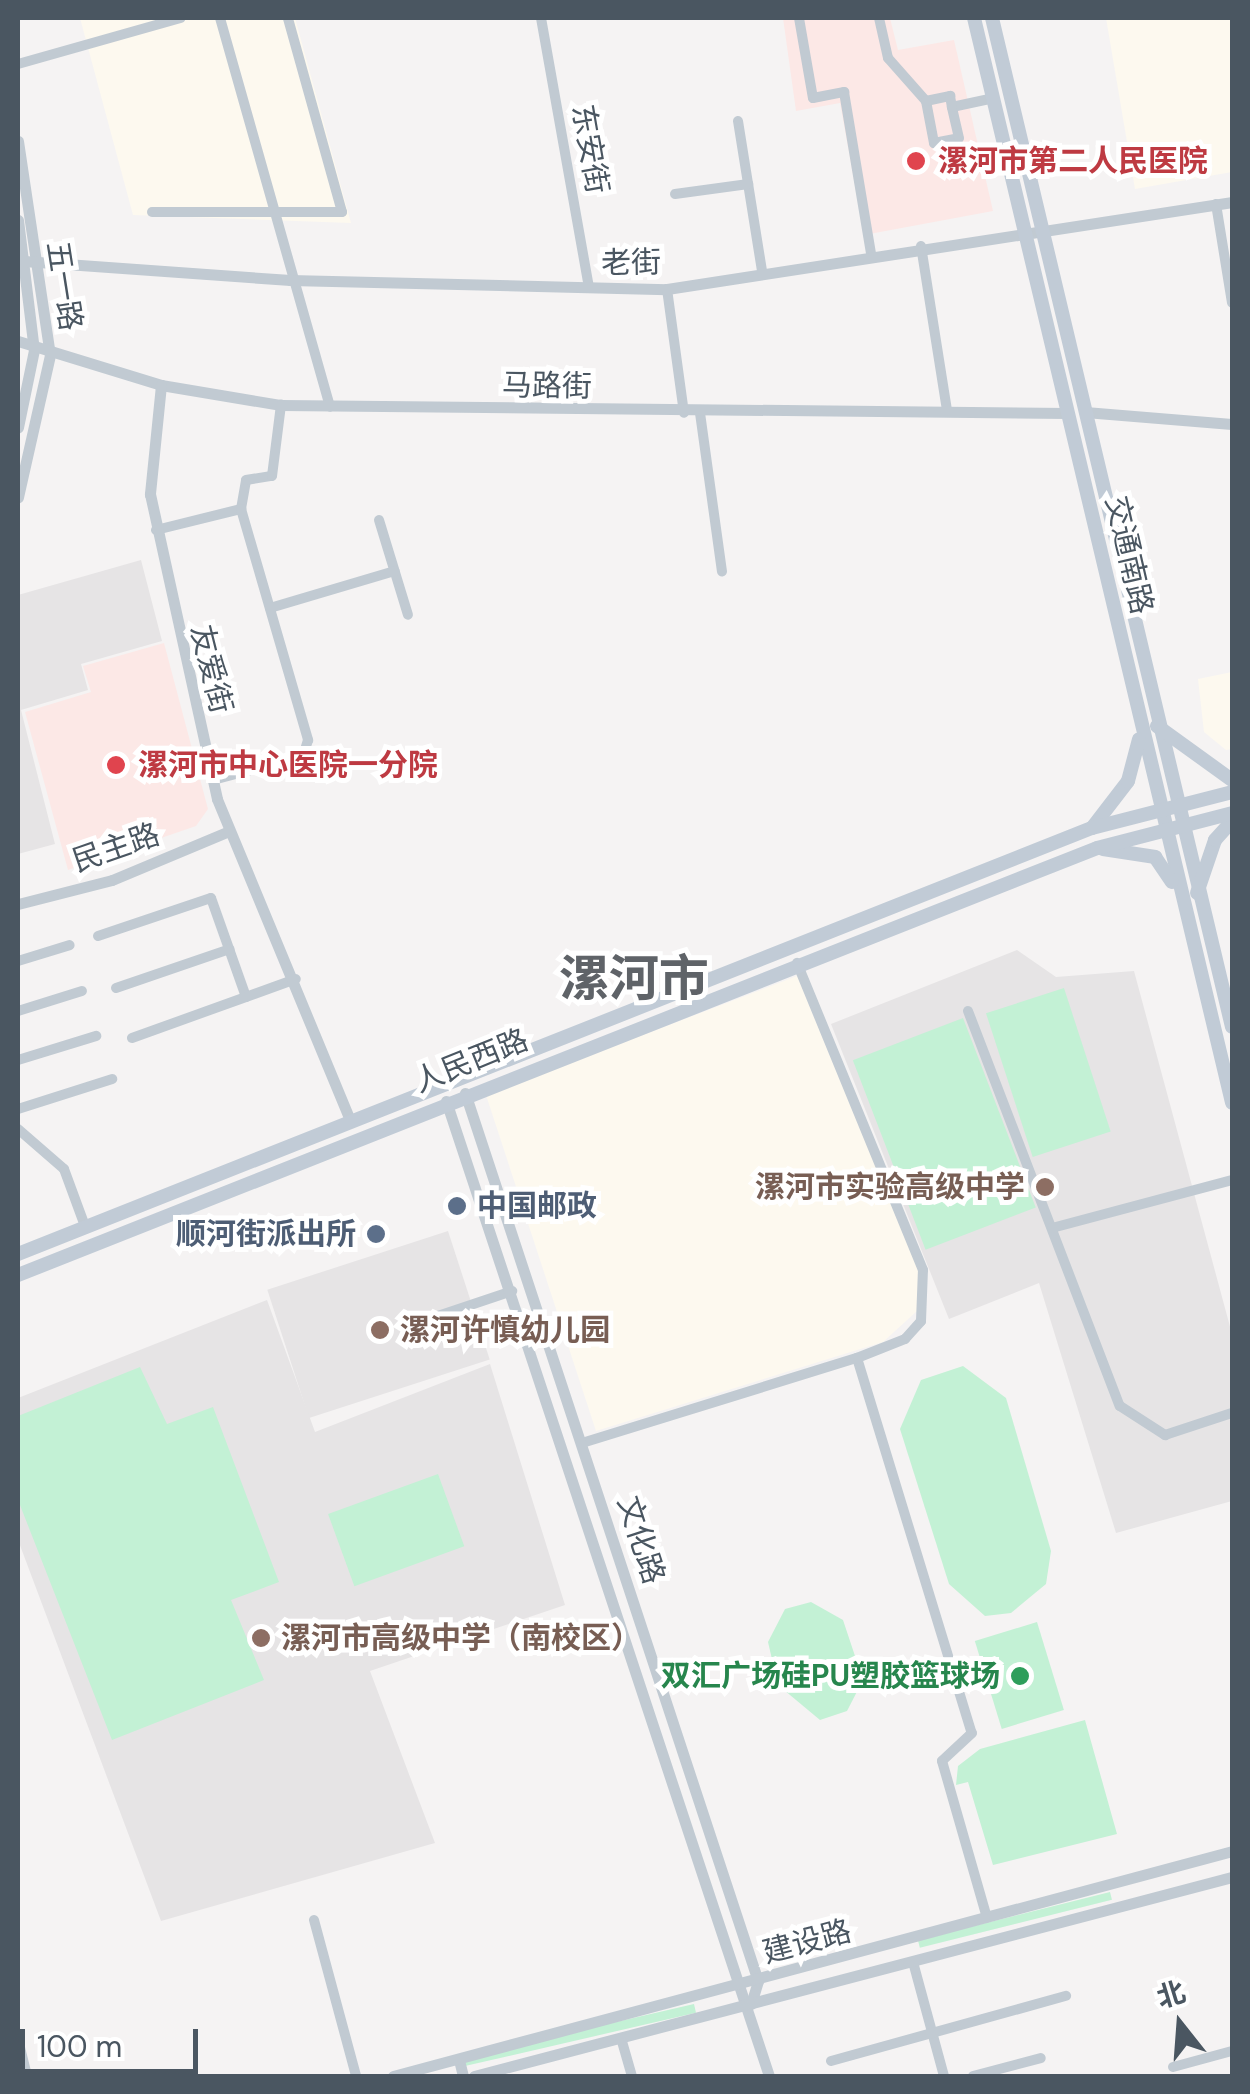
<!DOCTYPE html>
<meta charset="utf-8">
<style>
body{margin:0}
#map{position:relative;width:1250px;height:2094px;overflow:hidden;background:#f5f3f3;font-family:"DM Sans","Noto Sans SC",sans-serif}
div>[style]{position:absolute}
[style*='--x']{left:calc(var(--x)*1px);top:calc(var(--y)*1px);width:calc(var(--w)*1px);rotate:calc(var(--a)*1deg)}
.commercial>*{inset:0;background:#fdf9ef}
.education>*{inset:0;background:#e6e4e5;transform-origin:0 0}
.medical>*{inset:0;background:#fce8e6}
.green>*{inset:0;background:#c3f1d5;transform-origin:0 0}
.minor>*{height:10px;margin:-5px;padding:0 5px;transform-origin:5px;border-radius:5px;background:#c1cad2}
.tertiary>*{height:11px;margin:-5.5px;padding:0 5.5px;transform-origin:5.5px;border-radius:5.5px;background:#c1cad2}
.secondary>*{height:14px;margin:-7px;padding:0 7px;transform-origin:7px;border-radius:7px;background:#c1cbd6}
.dots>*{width:28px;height:28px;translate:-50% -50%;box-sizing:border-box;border:5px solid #fff;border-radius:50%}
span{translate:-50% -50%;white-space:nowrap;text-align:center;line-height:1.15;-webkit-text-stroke:10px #fff;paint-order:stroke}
.street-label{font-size:30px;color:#4a5661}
.health-label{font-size:30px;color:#be3a42;font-weight:700}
.left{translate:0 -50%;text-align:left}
.education-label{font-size:30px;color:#785e54;font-weight:700}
.right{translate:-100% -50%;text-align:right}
.service-label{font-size:30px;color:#4e5e75;font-weight:700}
.leisure-label{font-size:30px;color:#27864d;font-weight:700}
.town-label{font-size:50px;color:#5f6368;font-weight:700}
.frame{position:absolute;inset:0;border:20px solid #4a5661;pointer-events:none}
.north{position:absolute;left:1130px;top:1974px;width:100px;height:100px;-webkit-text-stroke:8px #fff;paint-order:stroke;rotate:343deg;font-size:28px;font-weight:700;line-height:40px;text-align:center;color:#4a5661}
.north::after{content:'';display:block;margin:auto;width:35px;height:45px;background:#4a5661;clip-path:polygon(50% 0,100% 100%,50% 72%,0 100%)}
.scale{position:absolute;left:20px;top:2029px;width:178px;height:45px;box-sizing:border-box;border:5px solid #4a5661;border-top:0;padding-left:12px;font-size:30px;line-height:35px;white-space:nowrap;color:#4a5661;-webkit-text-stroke:8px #fff;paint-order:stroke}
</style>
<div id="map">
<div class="commercial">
<i style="clip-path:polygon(80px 18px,295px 18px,351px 223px,133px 215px)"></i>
<i style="clip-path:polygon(1106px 18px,1232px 18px,1232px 172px,1135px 189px)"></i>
<i style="clip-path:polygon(1232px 672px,1232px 749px,1226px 750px,1204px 732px,1198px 679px)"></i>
<i style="clip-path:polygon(797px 976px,922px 1279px,917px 1311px,883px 1342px,596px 1431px,486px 1095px)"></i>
</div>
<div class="education">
<i style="clip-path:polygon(141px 560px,162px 641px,81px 664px,88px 690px,21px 710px,55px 844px,18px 854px,18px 595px)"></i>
<i style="clip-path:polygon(1017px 950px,1056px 977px,1134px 971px,1232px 1334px,1232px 1501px,1116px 1533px,1039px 1283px,949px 1319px,831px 1024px)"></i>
<i style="left:448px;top:1231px;width:135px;height:190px;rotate:72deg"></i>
<i style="clip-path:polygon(267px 1300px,315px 1432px,490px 1364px,565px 1605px,370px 1671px,435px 1843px,161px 1921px,18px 1540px,18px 1398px)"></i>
</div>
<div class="medical">
<i style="clip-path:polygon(783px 18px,890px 18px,898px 50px,954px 40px,993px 211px,864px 235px,840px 103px,796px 111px)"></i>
<i style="clip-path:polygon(164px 643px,208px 809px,196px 826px,68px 870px,25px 712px,91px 692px,83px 666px)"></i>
</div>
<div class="green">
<i style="left:1064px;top:988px;width:151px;height:82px;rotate:72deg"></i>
<i style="left:963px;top:1018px;width:203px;height:118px;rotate:69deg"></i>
<i style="clip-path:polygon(963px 1366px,1006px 1398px,1051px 1551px,1046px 1584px,1011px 1613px,985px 1616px,949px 1584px,900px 1429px,921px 1380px)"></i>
<i style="clip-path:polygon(140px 1367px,167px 1424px,213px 1407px,279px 1582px,231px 1600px,264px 1680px,112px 1740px,18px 1500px,18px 1416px)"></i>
<i style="left:438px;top:1474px;width:77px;height:117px;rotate:70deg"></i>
<i style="clip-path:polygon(811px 1602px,843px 1620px,863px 1680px,847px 1711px,820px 1720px,778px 1685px,768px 1642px,785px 1609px)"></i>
<i style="left:1037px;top:1622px;width:92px;height:65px;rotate:73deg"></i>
<i style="clip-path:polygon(1085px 1720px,1117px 1834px,993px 1865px,968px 1782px,956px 1785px,958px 1766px,980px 1749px)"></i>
<i style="left:1110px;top:1892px;width:8px;height:198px;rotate:76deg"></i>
<i style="left:694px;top:2004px;width:9px;height:236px;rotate:77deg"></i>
</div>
<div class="minor">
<i style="--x:220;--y:18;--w:404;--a:74.2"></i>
<i style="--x:541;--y:18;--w:274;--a:79.9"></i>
<i style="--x:799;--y:18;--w:81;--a:80.1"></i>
<i style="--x:813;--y:98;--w:32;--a:-11"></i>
<i style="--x:844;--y:92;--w:163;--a:80.5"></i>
<i style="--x:879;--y:18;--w:41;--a:77.3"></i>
<i style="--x:888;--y:58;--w:57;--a:48.5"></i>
<i style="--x:926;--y:101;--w:43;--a:79.2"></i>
<i style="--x:934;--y:143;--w:25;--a:-11"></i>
<i style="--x:959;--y:138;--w:32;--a:-103"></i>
<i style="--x:952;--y:107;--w:43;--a:-12.1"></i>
<i style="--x:18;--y:64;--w:169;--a:-15.8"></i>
<i style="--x:926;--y:101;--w:25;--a:-12"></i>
<i style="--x:950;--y:96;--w:11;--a:80"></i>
<i style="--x:738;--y:121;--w:152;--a:80.9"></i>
<i style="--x:675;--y:194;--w:74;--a:-7.8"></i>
<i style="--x:1216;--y:204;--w:100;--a:80.8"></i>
<i style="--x:152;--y:212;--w:190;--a:0"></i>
<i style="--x:342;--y:212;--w:201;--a:-105.6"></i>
<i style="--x:921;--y:246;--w:167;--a:81"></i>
<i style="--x:667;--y:289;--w:125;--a:82.2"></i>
<i style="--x:700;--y:413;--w:160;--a:82.1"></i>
<i style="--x:241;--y:509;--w:29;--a:-80"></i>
<i style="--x:246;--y:480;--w:26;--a:-9"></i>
<i style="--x:272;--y:476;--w:72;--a:-82.8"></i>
<i style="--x:379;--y:520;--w:99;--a:73"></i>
<i style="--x:156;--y:530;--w:88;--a:-13.9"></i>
<i style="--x:241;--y:509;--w:241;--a:73.8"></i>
<i style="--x:308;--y:740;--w:17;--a:107"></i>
<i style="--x:303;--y:756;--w:93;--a:165.1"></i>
<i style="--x:270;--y:608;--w:130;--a:-16.5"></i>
<i style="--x:98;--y:936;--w:119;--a:-18.6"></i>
<i style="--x:211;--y:898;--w:105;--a:70.5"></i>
<i style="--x:18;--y:961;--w:54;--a:-17.1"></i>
<i style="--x:116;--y:988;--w:120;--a:-18.9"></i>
<i style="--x:18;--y:1011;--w:67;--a:-17.4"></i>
<i style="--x:968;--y:1011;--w:423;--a:69"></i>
<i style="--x:1120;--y:1406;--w:54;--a:32.8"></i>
<i style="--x:1165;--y:1435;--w:71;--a:-18.2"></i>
<i style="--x:132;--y:1038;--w:174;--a:-19.8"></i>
<i style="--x:18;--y:1060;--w:82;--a:-17.1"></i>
<i style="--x:18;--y:1109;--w:99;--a:-17.7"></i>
<i style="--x:18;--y:1129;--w:61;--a:41"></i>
<i style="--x:64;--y:1169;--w:61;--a:69.8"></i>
<i style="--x:1052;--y:1228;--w:186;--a:-14.9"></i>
<i style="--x:408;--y:1326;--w:110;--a:-18.6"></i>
<i style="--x:857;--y:1358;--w:392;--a:73"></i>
<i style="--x:972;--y:1733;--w:41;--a:137"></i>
<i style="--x:942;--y:1761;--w:163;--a:74"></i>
<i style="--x:582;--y:1443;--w:288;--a:-17.2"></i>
<i style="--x:857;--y:1358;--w:52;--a:-21.6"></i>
<i style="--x:905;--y:1339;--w:24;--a:-48"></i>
<i style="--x:921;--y:1321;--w:51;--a:-87.8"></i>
<i style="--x:923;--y:1270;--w:332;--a:-112.3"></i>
<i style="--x:314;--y:1920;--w:162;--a:74.9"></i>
<i style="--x:913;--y:1962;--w:118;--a:74.8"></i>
<i style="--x:621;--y:2038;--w:40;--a:74"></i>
<i style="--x:831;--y:2061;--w:244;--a:-15.5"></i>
<i style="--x:1173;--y:2067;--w:61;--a:-15.2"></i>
<i style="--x:973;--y:2076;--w:70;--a:-14.8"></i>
</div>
<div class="tertiary">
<i style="--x:18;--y:141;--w:216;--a:81.5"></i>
<i style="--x:50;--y:355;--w:146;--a:102.7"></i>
<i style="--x:18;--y:220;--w:131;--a:83"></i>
<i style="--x:34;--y:350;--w:79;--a:101.7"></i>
<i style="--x:24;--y:261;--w:267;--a:4.1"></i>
<i style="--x:290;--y:280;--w:377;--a:1.4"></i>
<i style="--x:667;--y:289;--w:572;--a:-8.75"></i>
<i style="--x:18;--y:341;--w:150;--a:17.1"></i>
<i style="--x:161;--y:385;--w:122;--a:9.5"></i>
<i style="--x:281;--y:405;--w:786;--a:0.58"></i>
<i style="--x:161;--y:385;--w:110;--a:95.8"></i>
<i style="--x:150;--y:494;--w:312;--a:77.6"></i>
<i style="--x:217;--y:799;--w:345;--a:67.5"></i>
<i style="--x:1085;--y:412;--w:147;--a:4.7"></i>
<i style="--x:18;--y:904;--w:97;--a:-14.3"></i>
<i style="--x:112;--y:880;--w:127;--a:-22.7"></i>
<i style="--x:465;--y:1093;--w:935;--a:71.74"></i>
<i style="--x:758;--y:1981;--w:24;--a:107"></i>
<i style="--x:446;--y:1101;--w:1027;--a:71.67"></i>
<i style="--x:18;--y:2043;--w:34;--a:76"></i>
<i style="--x:459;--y:2060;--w:16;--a:76"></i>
<i style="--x:393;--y:2076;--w:869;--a:-15.01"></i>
<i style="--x:474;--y:2076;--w:784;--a:-14.71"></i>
</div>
<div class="secondary">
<i style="--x:974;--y:18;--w:1115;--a:76.62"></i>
<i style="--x:992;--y:18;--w:1037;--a:76.62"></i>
<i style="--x:1157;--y:726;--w:92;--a:35.8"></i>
<i style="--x:1092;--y:828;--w:59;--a:-52.5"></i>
<i style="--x:1128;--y:781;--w:43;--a:-75.3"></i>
<i style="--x:1103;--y:849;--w:53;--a:8.7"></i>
<i style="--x:1155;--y:857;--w:30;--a:56"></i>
<i style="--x:1197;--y:893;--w:56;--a:-71.2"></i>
<i style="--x:1215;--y:840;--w:25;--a:-48"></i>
<i style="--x:18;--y:1254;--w:1155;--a:-21.64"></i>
<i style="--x:1092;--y:828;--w:145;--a:-14.4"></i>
<i style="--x:18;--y:1275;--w:1160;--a:-21.59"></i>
<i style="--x:1097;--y:848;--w:139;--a:-14.5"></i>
</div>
<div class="dots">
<i style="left:916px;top:161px;background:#e0444e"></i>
<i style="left:116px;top:765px;background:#e0444e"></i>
<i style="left:1045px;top:1187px;background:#8d6e63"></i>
<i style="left:457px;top:1206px;background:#5c6f8a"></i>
<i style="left:376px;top:1234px;background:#5c6f8a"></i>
<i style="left:380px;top:1330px;background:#8d6e63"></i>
<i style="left:261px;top:1638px;background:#8d6e63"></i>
<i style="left:1020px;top:1676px;background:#2e9e5b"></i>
</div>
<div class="street-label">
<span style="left:590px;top:149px;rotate:80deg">东安街</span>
<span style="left:631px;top:263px;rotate:-1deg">老街</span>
<span style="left:64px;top:286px;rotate:81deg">五一路</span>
<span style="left:547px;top:386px;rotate:1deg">马路街</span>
<span style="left:1129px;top:555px;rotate:77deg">交通南路</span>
<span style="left:211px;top:669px;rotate:76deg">友爱街</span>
<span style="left:116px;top:848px;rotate:-19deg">民主路</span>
<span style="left:471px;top:1061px;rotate:-22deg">人民西路</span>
<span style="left:641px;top:1540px;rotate:72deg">文化路</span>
<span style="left:807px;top:1942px;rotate:-15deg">建设路</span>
</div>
<div class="health-label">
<span class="left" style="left:938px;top:161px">漯河市第二人民医院</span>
<span class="left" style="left:138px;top:765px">漯河市中心医院一分院</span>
</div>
<div class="education-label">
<span class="right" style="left:1025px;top:1187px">漯河市实验高级中学</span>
<span class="left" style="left:400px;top:1330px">漯河许慎幼儿园</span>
<span class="left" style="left:281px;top:1638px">漯河市高级中学（南校区）</span>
</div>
<div class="service-label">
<span class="left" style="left:477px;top:1206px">中国邮政</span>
<span class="right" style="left:356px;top:1234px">顺河街派出所</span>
</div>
<div class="leisure-label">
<span class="right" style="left:1000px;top:1676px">双汇广场硅PU塑胶篮球场</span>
</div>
<div class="town-label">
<span style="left:634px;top:980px">漯河市</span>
</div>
<div class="frame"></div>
<div class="north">北</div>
<div class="scale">100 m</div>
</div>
